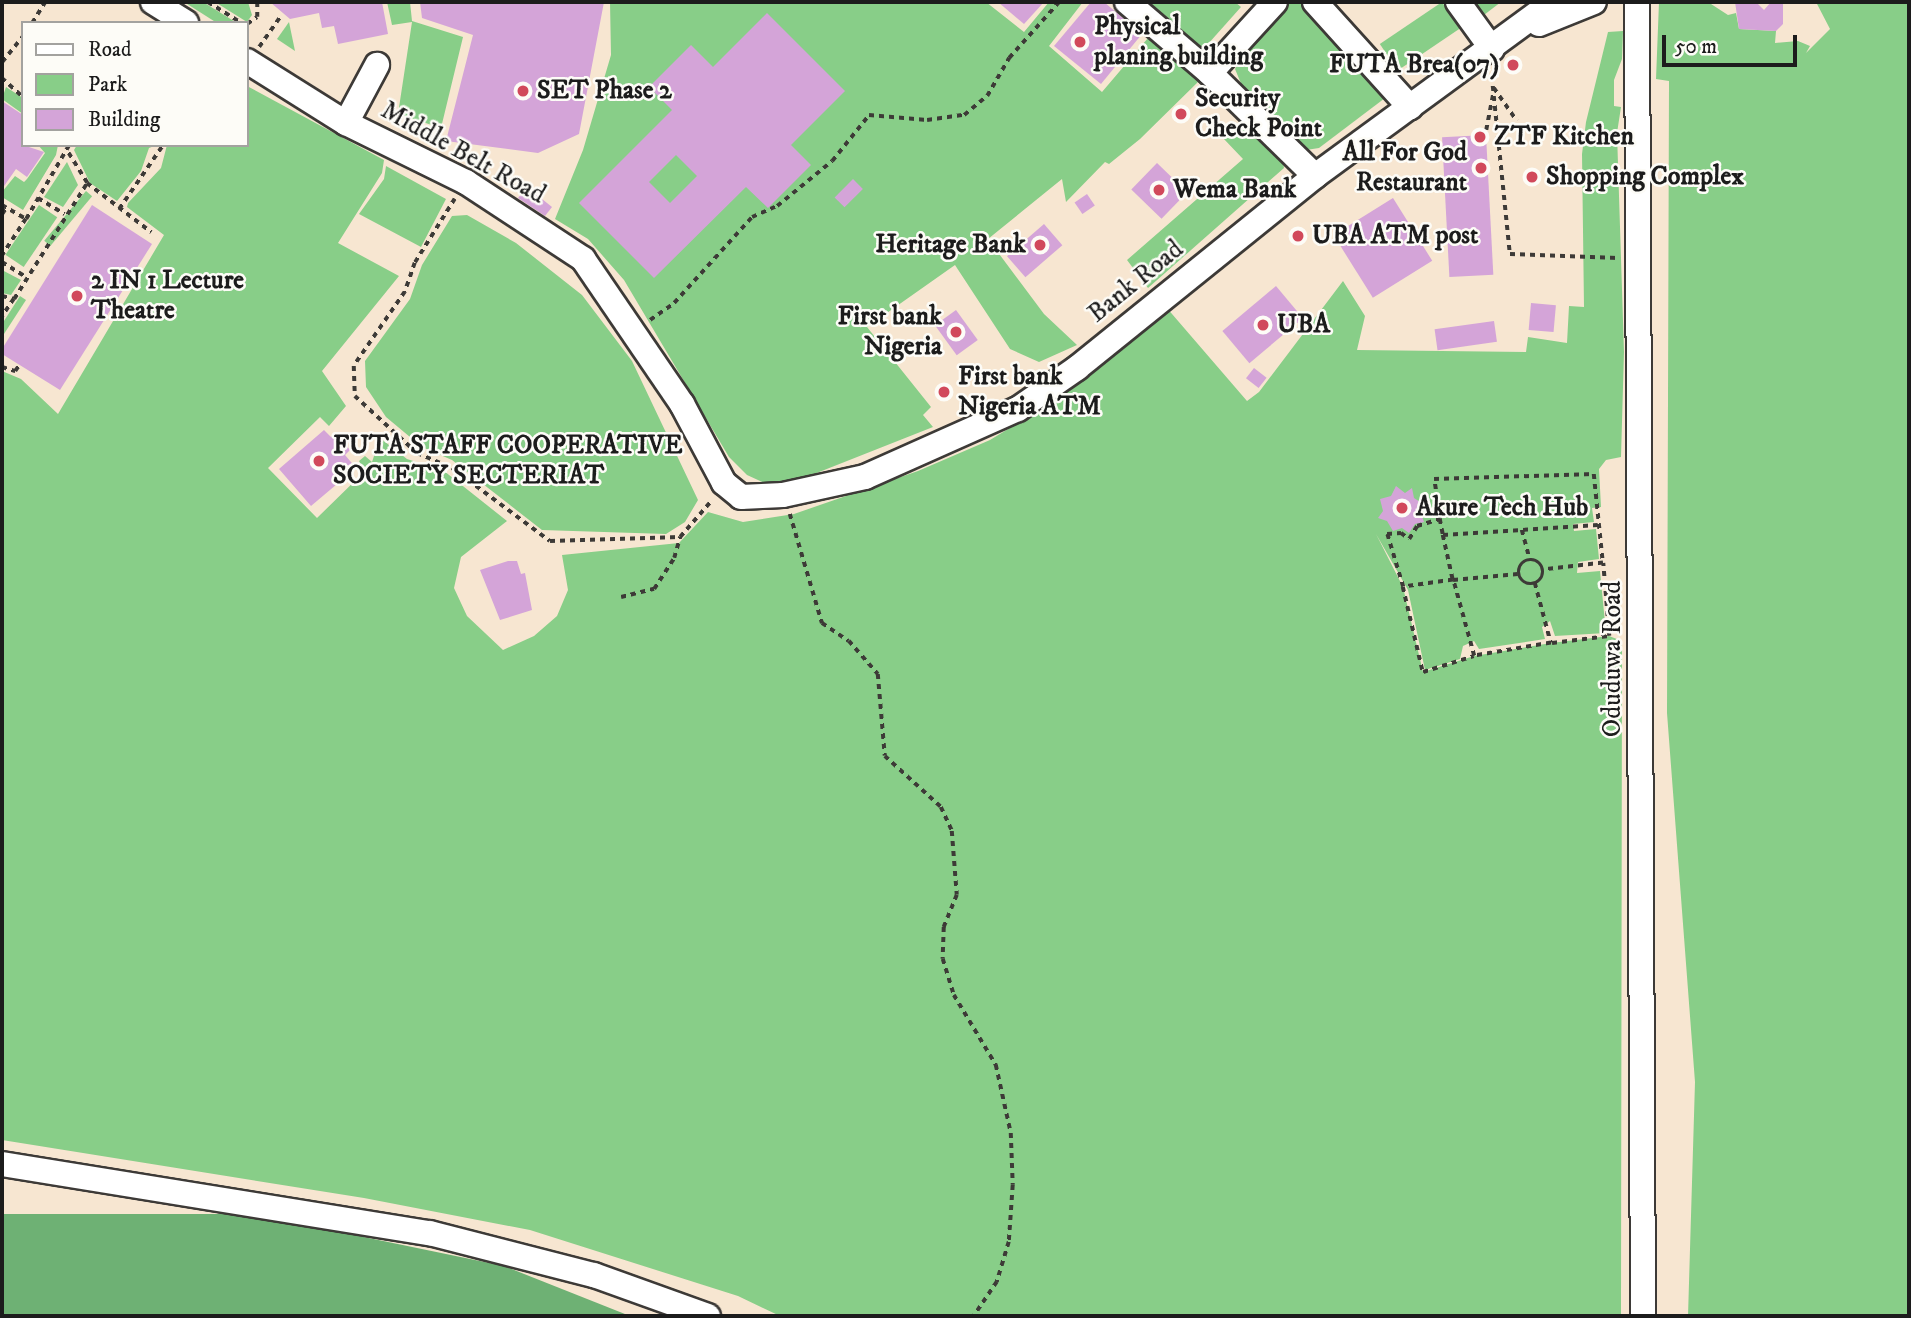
<!DOCTYPE html>
<style>
body{margin:0}
#map{position:relative;width:1911px;height:1318px;overflow:hidden;background:#f7e6d1;font-family:"IM FELL DW Pica",serif}
div>[style]{position:absolute}
[style*='--x']{left:calc(var(--x)*1px);top:calc(var(--y)*1px);width:calc(var(--w)*1px);rotate:calc(var(--a)*1deg)}
.green>*{inset:0;background:#88ce88;transform-origin:0 0}
.forest>*{inset:0;background:#6eb174}
.building>*{inset:0;background:#d4a4d8;transform-origin:0 0}
.path>*{height:3.5px;margin-top:-1.75px;transform-origin:0;background:repeating-linear-gradient(90deg,#3d3a37 0 5px,transparent 0 10px)}
.path>.ring{margin:-1.75px;padding:0;box-sizing:content-box;background:none;border:3.5px solid #3d3a37;border-radius:50%}
.roads{filter:drop-shadow(2px 0 #3d3a37) drop-shadow(-2px 0 #3d3a37) drop-shadow(0 2px #3d3a37) drop-shadow(0 -2px #3d3a37)}
.minor>*{height:24px;margin:-12px;padding:0 12px;transform-origin:12px;border-radius:12px;background:#fff}
.dots>*{width:19px;height:19px;translate:-50% -50%;box-sizing:border-box;border:4px solid #fdfcf7;border-radius:50%}
span{translate:-50% -50%;white-space:nowrap;text-align:center;line-height:1.15;-webkit-text-stroke:5px #fdfcf7;paint-order:stroke}
.poi-label{font-size:26px;color:#1c1c1c;font-weight:700}
.left{translate:0 -50%;text-align:left}
.right{translate:-100% -50%;text-align:right}
.street-label{font-size:26px;color:#1c1c1c}
.frame{position:absolute;inset:0;border:4px solid #1c1c1c;pointer-events:none}
.legend{position:absolute;left:21px;top:21px;width:228px;height:126px;box-sizing:border-box;background:#fdfcf7;border:2px solid #a3a29f;margin:0;padding:9px 12px;list-style:none;font-size:21px;color:#1c1c1c}
.legend li{display:flex;align-items:center;gap:14px;height:35px}
.legend b{width:35px;border:2px solid #a3a29f}
.scale{position:absolute;left:1662px;top:35px;width:135px;height:32px;box-sizing:border-box;border:4px solid #1c1c1c;border-top:0;padding-left:9px;font-size:21px;line-height:24px;white-space:nowrap;color:#1c1c1c;-webkit-text-stroke:5px #fdfcf7;paint-order:stroke}
</style>
<div id="map">
<div class="green">
<i style="clip-path:polygon(184px 2px,203px 2px,237px 23px,217px 23px)"></i>
<i style="clip-path:polygon(215px 2px,248px 2px,252px 15px,247px 22px)"></i>
<i style="clip-path:polygon(387px 2px,410px 2px,412px 21px,463px 37px,441px 128px,398px 114px,412px 22px,392px 25px)"></i>
<i style="clip-path:polygon(610px 2px,986px 2px,1024px 32px,1049px 2px,1083px 2px,1049px 46px,1102px 92px,1148px 38px,1148px 28px,1200px 80px,1140px 139px,1109px 164px,1105px 162px,1066px 202px,1062px 179px,988px 239px,1044px 314px,1077px 345px,1039px 362px,1010px 349px,955px 265px,867px 327px,931px 407px,923px 415px,933px 427px,804px 478px,767px 484px,747px 475px,729px 457px,624px 280px,588px 239px,555px 219px,583px 150px,611px 55px)"></i>
<i style="clip-path:polygon(1145px 2px,1235px 2px,1241px 7px,1200px 53px)"></i>
<i style="clip-path:polygon(1290px 2px,1303px 2px,1389px 95px,1319px 148px,1306px 150px,1245px 93px,1235px 69px,1250px 42px)"></i>
<i style="left:1442px;top:2px;width:32px;height:75px;rotate:56deg"></i>
<i style="clip-path:polygon(1467px 2px,1501px 2px,1480px 18px)"></i>
<i style="clip-path:polygon(1659px 2px,1711px 4px,1728px 15px,1736px 13px,1739px 29px,1776px 31px,1775px 43px,1798px 41px,1810px 46px,1806px 53px,1830px 29px,1816px 2px,1909px 2px,1909px 1316px,1688px 1316px,1695px 1082px,1667px 713px,1669px 81px,1656px 79px)"></i>
<i style="clip-path:polygon(289px 22px,295px 51px,277px 39px)"></i>
<i style="clip-path:polygon(1623px 31px,1622px 59px,1614px 80px,1614px 106px,1621px 107px,1617px 133px,1624px 352px,1621px 457px,1606px 460px,1599px 469px,1601px 507px,1592px 508px,1594px 522px,1573px 524px,1574px 531px,1596px 529px,1599px 559px,1578px 562px,1577px 573px,1600px 571px,1606px 633px,1555px 636px,1550px 621px,1542px 627px,1545px 639px,1479px 649px,1474px 641px,1463px 646px,1460px 659px,1425px 670px,1408px 590px,1376px 534px,1403px 587px,1423px 672px,1474px 656px,1551px 643px,1609px 636px,1622px 641px,1621px 1316px,780px 1316px,738px 1296px,530px 1230px,364px 1198px,2px 1140px,2px 371px,21px 379px,58px 414px,164px 235px,127px 207px,128px 203px,161px 168px,167px 145px,247px 145px,247px 86px,384px 160px,382px 173px,338px 243px,399px 276px,322px 371px,346px 406px,329px 426px,320px 417px,268px 468px,317px 518px,364px 472px,359px 461px,365px 456px,372px 462px,380px 438px,407px 459px,444px 471px,507px 521px,461px 557px,454px 588px,467px 616px,503px 650px,534px 636px,557px 616px,568px 590px,562px 555px,679px 543px,708px 512px,743px 522px,794px 514px,918px 471px,990px 440px,1044px 407px,1166px 307px,1247px 401px,1259px 392px,1343px 281px,1365px 316px,1357px 350px,1526px 352px,1528px 337px,1567px 343px,1569px 306px,1584px 307px,1582px 154px,1586px 122px,1608px 32px)"></i>
<i style="clip-path:polygon(6px 87px,23px 98px,23px 114px,2px 99px)"></i>
<i style="clip-path:polygon(1234px 129px,1254px 129px,1283px 162px,1284px 168px,1148px 288px,1127px 260px,1243px 159px,1223px 138px)"></i>
<i style="clip-path:polygon(38px 145px,58px 145px,56px 155px,23px 210px,2px 197px,2px 192px,15px 176px,24px 182px,27px 179px,45px 153px)"></i>
<i style="clip-path:polygon(77px 145px,157px 145px,149px 148px,141px 171px,117px 201px,90px 183px,74px 150px)"></i>
<i style="clip-path:polygon(67px 162px,78px 185px,63px 207px,44px 197px)"></i>
<i style="clip-path:polygon(386px 166px,446px 199px,421px 247px,359px 214px,384px 179px)"></i>
<i style="left:86px;top:191px;width:8px;height:65px;rotate:40deg"></i>
<i style="left:39px;top:205px;width:22px;height:60px;rotate:34deg"></i>
<i style="clip-path:polygon(467px 215px,516px 243px,582px 295px,632px 361px,698px 500px,685px 522px,666px 534px,542px 530px,452px 460px,422px 447px,386px 417px,366px 387px,365px 361px,410px 299px,422px 265px,452px 216px)"></i>
<i style="clip-path:polygon(2px 270px,21px 280px,11px 295px,2px 293px)"></i>
<i style="clip-path:polygon(20px 296px,26px 300px,2px 337px,2px 324px)"></i>
</div>
<div class="forest">
<i style="clip-path:polygon(2px 1214px,253px 1214px,504px 1266px,630px 1316px,2px 1316px)"></i>
</div>
<div class="building">
<i style="clip-path:polygon(270px 2px,382px 2px,388px 34px,338px 44px,334px 26px,322px 28px,319px 13px,290px 19px)"></i>
<i style="clip-path:polygon(420px 2px,604px 2px,579px 134px,538px 153px,446px 141px,473px 35px,422px 18px)"></i>
<i style="clip-path:polygon(998px 2px,1044px 2px,1024px 24px)"></i>
<i style="clip-path:polygon(1091px 2px,1104px 2px,1142px 34px,1101px 84px,1054px 46px)"></i>
<i style="clip-path:polygon(1735px 2px,1756px 2px,1764px 10px,1771px 2px,1783px 2px,1783px 24px,1776px 31px,1739px 29px)"></i>
<i style="clip-path:polygon(evenodd,767px 13px,845px 91px,791px 145px,811px 165px,768px 208px,746px 187px,654px 278px,579px 203px,672px 110px,649px 87px,691px 45px,713px 67px,767px 13px,676px 155px,697px 176px,670px 203px,649px 182px,676px 155px)"></i>
<i style="clip-path:polygon(2px 101px,23px 115px,23px 145px,44px 152px,27px 177px,16px 169px,2px 189px)"></i>
<i style="left:1486px;top:135px;width:140px;height:44px;rotate:87deg"></i>
<i style="left:1157px;top:163px;width:42px;height:37px;rotate:44deg"></i>
<i style="left:853px;top:179px;width:14px;height:26px;rotate:45deg"></i>
<i style="clip-path:polygon(527px 187px,552px 207px,545px 216px,518px 198px)"></i>
<i style="left:1087px;top:194px;width:14px;height:15px;rotate:56deg"></i>
<i style="left:1393px;top:198px;width:74px;height:70px;rotate:58deg"></i>
<i style="clip-path:polygon(92px 205px,152px 244px,60px 390px,2px 354px,2px 349px)"></i>
<i style="left:1044px;top:224px;width:28px;height:49px;rotate:49deg"></i>
<i style="left:1276px;top:286px;width:42px;height:70px;rotate:50deg"></i>
<i style="left:1531px;top:303px;width:25px;height:27px;rotate:5deg"></i>
<i style="left:956px;top:310px;width:37px;height:26px;rotate:54deg"></i>
<i style="left:1494px;top:321px;width:21px;height:60px;rotate:82deg"></i>
<i style="left:1254px;top:368px;width:16px;height:13px;rotate:38deg"></i>
<i style="clip-path:polygon(324px 430px,331px 437px,336px 433px,350px 450px,345px 455px,356px 468px,311px 506px,279px 469px)"></i>
<i style="clip-path:polygon(1396px 486px,1405px 493px,1412px 488px,1414px 498px,1425px 505px,1420px 511px,1424px 522px,1415px 524px,1409px 533px,1402px 528px,1393px 531px,1387px 521px,1378px 518px,1383px 511px,1380px 499px,1391px 496px)"></i>
<i style="clip-path:polygon(508px 561px,517px 561px,521px 574px,525px 573px,532px 610px,500px 620px,480px 570px)"></i>
</div>
<div class="path">
<i style="--x:208;--y:2;--w:40;--a:32"></i>
<i style="--x:32;--y:23;--w:25;--a:-58"></i>
<i style="--x:247;--y:24;--w:12;--a:-35"></i>
<i style="--x:257;--y:17;--w:15;--a:-90"></i>
<i style="--x:259;--y:47;--w:37;--a:-55"></i>
<i style="--x:2;--y:62;--w:33;--a:-51"></i>
<i style="--x:2;--y:78;--w:28;--a:42"></i>
<i style="--x:1493;--y:86;--w:169;--a:84.2"></i>
<i style="--x:1510;--y:254;--w:108;--a:2.1"></i>
<i style="--x:1494;--y:88;--w:40;--a:55.1"></i>
<i style="--x:1486;--y:130;--w:36;--a:-79"></i>
<i style="--x:87;--y:183;--w:81;--a:37.4"></i>
<i style="--x:38;--y:198;--w:31;--a:31"></i>
<i style="--x:455;--y:199;--w:75;--a:122"></i>
<i style="--x:415;--y:263;--w:31;--a:109"></i>
<i style="--x:405;--y:292;--w:90;--a:124.6"></i>
<i style="--x:354;--y:366;--w:30;--a:88"></i>
<i style="--x:355;--y:396;--w:84;--a:42.6"></i>
<i style="--x:417;--y:453;--w:38;--a:23"></i>
<i style="--x:452;--y:468;--w:122;--a:36.7"></i>
<i style="--x:550;--y:541;--w:130;--a:-1.8"></i>
<i style="--x:680;--y:537;--w:49;--a:-49.1"></i>
<i style="--x:2;--y:205;--w:28;--a:30"></i>
<i style="--x:26;--y:219;--w:44;--a:123"></i>
<i style="--x:119;--y:209;--w:78;--a:-55.5"></i>
<i style="--x:2;--y:214;--w:7;--a:-56"></i>
<i style="--x:26;--y:219;--w:86;--a:-59.8"></i>
<i style="--x:2;--y:262;--w:28;--a:32"></i>
<i style="--x:2;--y:296;--w:12;--a:14"></i>
<i style="--x:14;--y:299;--w:22;--a:124"></i>
<i style="--x:14;--y:299;--w:137;--a:-57.8"></i>
<i style="--x:87;--y:183;--w:39;--a:-122"></i>
<i style="--x:650;--y:320;--w:29;--a:-35"></i>
<i style="--x:674;--y:303;--w:116;--a:-47.8"></i>
<i style="--x:752;--y:217;--w:27;--a:-24"></i>
<i style="--x:777;--y:206;--w:71;--a:-39.3"></i>
<i style="--x:832;--y:161;--w:59;--a:-51.2"></i>
<i style="--x:869;--y:115;--w:58;--a:4.9"></i>
<i style="--x:927;--y:120;--w:37;--a:-8"></i>
<i style="--x:964;--y:115;--w:30;--a:-40"></i>
<i style="--x:987;--y:96;--w:44;--a:-59.9"></i>
<i style="--x:1009;--y:58;--w:75;--a:-48.2"></i>
<i style="--x:2;--y:367;--w:14;--a:17"></i>
<i style="--x:15;--y:371;--w:9;--a:-54"></i>
<i style="--x:790;--y:514;--w:114;--a:73.6"></i>
<i style="--x:822;--y:623;--w:32;--a:34"></i>
<i style="--x:849;--y:641;--w:44;--a:48.7"></i>
<i style="--x:878;--y:674;--w:82;--a:85.1"></i>
<i style="--x:885;--y:756;--w:76;--a:42.3"></i>
<i style="--x:941;--y:807;--w:26;--a:65"></i>
<i style="--x:952;--y:831;--w:64;--a:85.5"></i>
<i style="--x:957;--y:895;--w:35;--a:112"></i>
<i style="--x:944;--y:927;--w:32;--a:92"></i>
<i style="--x:943;--y:959;--w:38;--a:73"></i>
<i style="--x:954;--y:995;--w:82;--a:59"></i>
<i style="--x:996;--y:1065;--w:70;--a:77.6"></i>
<i style="--x:1011;--y:1133;--w:52;--a:87.8"></i>
<i style="--x:1013;--y:1185;--w:57;--a:94"></i>
<i style="--x:1009;--y:1242;--w:42;--a:106.7"></i>
<i style="--x:997;--y:1282;--w:41;--a:124.1"></i>
<i style="--x:1440;--y:519;--w:40;--a:-98.5"></i>
<i style="--x:1434;--y:479;--w:160;--a:-1.8"></i>
<i style="--x:1594;--y:474;--w:89;--a:84.2"></i>
<i style="--x:1603;--y:563;--w:61;--a:173.5"></i>
<i style="--x:1522;--y:530;--w:31;--a:75"></i>
<i style="--x:1443;--y:535;--w:46;--a:77.5"></i>
<i style="--x:1453;--y:580;--w:65;--a:-5.3"></i>
<i class="ring" style="left:1519px;top:560px;width:20.5px;height:20.5px"></i>
<i style="--x:1535;--y:583;--w:62;--a:75.1"></i>
<i style="--x:1551;--y:643;--w:78;--a:170.4"></i>
<i style="--x:1474;--y:656;--w:79;--a:-105.4"></i>
<i style="--x:1453;--y:580;--w:50;--a:172"></i>
<i style="--x:1403;--y:587;--w:55;--a:-106.8"></i>
<i style="--x:1387;--y:534;--w:14;--a:-4"></i>
<i style="--x:1401;--y:533;--w:10;--a:37"></i>
<i style="--x:1409;--y:539;--w:15;--a:-58"></i>
<i style="--x:1417;--y:526;--w:24;--a:-17"></i>
<i style="--x:1440;--y:519;--w:16;--a:79"></i>
<i style="--x:1443;--y:535;--w:155;--a:-3.7"></i>
<i style="--x:1403;--y:587;--w:87;--a:76.8"></i>
<i style="--x:1423;--y:672;--w:53;--a:-17.4"></i>
<i style="--x:621;--y:597;--w:34;--a:-14"></i>
<i style="--x:654;--y:589;--w:37;--a:-57"></i>
<i style="--x:674;--y:558;--w:22;--a:-74"></i>
<i style="--x:1552;--y:643;--w:57;--a:-7"></i>
<i style="--x:1609;--y:636;--w:73;--a:-94.7"></i>
</div>
<div class="roads">
<div class="minor">
<i style="--x:153;--y:2;--w:39;--a:32"></i>
<i style="--x:1127;--y:2;--w:109;--a:40.5"></i>
<i style="--x:1210;--y:73;--w:147;--a:44.4"></i>
<i style="--x:1315;--y:2;--w:142;--a:47.9"></i>
<i style="--x:1458;--y:2;--w:58;--a:54.1"></i>
<i style="--x:1637;--y:2;--w:1314;--a:89.74"></i>
<i style="--x:1539;--y:24;--w:59;--a:-21.8"></i>
<i style="--x:247;--y:61;--w:117;--a:32.1"></i>
<i style="--x:346;--y:123;--w:134;--a:26.2"></i>
<i style="--x:466;--y:182;--w:140;--a:33.3"></i>
<i style="--x:583;--y:259;--w:176;--a:55.7"></i>
<i style="--x:682;--y:404;--w:89;--a:62"></i>
<i style="--x:724;--y:483;--w:22;--a:39"></i>
<i style="--x:741;--y:497;--w:42;--a:-2.7"></i>
<i style="--x:783;--y:495;--w:84;--a:-12.4"></i>
<i style="--x:865;--y:477;--w:167;--a:-24"></i>
<i style="--x:1018;--y:409;--w:72;--a:-34.8"></i>
<i style="--x:1077;--y:368;--w:306;--a:-38.9"></i>
<i style="--x:1315;--y:176;--w:295;--a:-36.2"></i>
<i style="--x:1210;--y:73;--w:96;--a:-47.5"></i>
<i style="--x:346;--y:123;--w:66;--a:-61.9"></i>
<i style="--x:2;--y:1164;--w:434;--a:9.2"></i>
<i style="--x:430;--y:1233;--w:169;--a:14.4"></i>
<i style="--x:594;--y:1275;--w:121;--a:19.8"></i>
</div>
</div>
<div class="dots">
<i style="left:1080px;top:42px;background:#d1495b"></i>
<i style="left:1513px;top:65px;background:#d1495b"></i>
<i style="left:523px;top:91px;background:#d1495b"></i>
<i style="left:1181px;top:114px;background:#d1495b"></i>
<i style="left:1480px;top:137px;background:#d1495b"></i>
<i style="left:1481px;top:168px;background:#d1495b"></i>
<i style="left:1532px;top:177px;background:#d1495b"></i>
<i style="left:1159px;top:190px;background:#d1495b"></i>
<i style="left:1298px;top:236px;background:#d1495b"></i>
<i style="left:1040px;top:245px;background:#d1495b"></i>
<i style="left:77px;top:296px;background:#d1495b"></i>
<i style="left:1263px;top:325px;background:#d1495b"></i>
<i style="left:956px;top:332px;background:#d1495b"></i>
<i style="left:944px;top:392px;background:#d1495b"></i>
<i style="left:319px;top:461px;background:#d1495b"></i>
<i style="left:1402px;top:508px;background:#d1495b"></i>
</div>
<div class="poi-label">
<span class="left" style="left:1094px;top:42px">Physical<br>planing building</span>
<span class="right" style="left:1499px;top:65px">FUTA Brea(07)</span>
<span class="left" style="left:537px;top:91px">SET Phase 2</span>
<span class="left" style="left:1195px;top:114px">Security<br>Check Point</span>
<span class="left" style="left:1494px;top:137px">ZTF Kitchen</span>
<span class="right" style="left:1467px;top:168px">All For God<br>Restaurant</span>
<span class="left" style="left:1546px;top:177px">Shopping Complex</span>
<span class="left" style="left:1173px;top:190px">Wema Bank</span>
<span class="left" style="left:1312px;top:236px">UBA ATM post</span>
<span class="right" style="left:1026px;top:245px">Heritage Bank</span>
<span class="left" style="left:91px;top:296px">2 IN 1 Lecture<br>Theatre</span>
<span class="right" style="left:942px;top:332px">First bank<br>Nigeria</span>
<span class="left" style="left:1277px;top:325px">UBA</span>
<span class="left" style="left:958px;top:392px">First bank<br>Nigeria ATM</span>
<span class="left" style="left:333px;top:461px">FUTA STAFF COOPERATIVE<br>SOCIETY SECTERIAT</span>
<span class="left" style="left:1416px;top:508px">Akure Tech Hub</span>
</div>
<div class="street-label">
<span style="left:463px;top:153px;rotate:29deg">Middle Belt Road</span>
<span style="left:1136px;top:282px;rotate:-39deg">Bank Road</span>
<span style="left:1613px;top:659px;rotate:-90deg">Oduduwa Road</span>
</div>
<div class="frame"></div>
<ul class="legend">
<li><b style="height:9px;background:#fff"></b>Road</li>
<li><b style="height:19px;background:#88ce88"></b>Park</li>
<li><b style="height:19px;background:#d4a4d8"></b>Building</li>
</ul>
<div class="scale">50 m</div>
</div>
